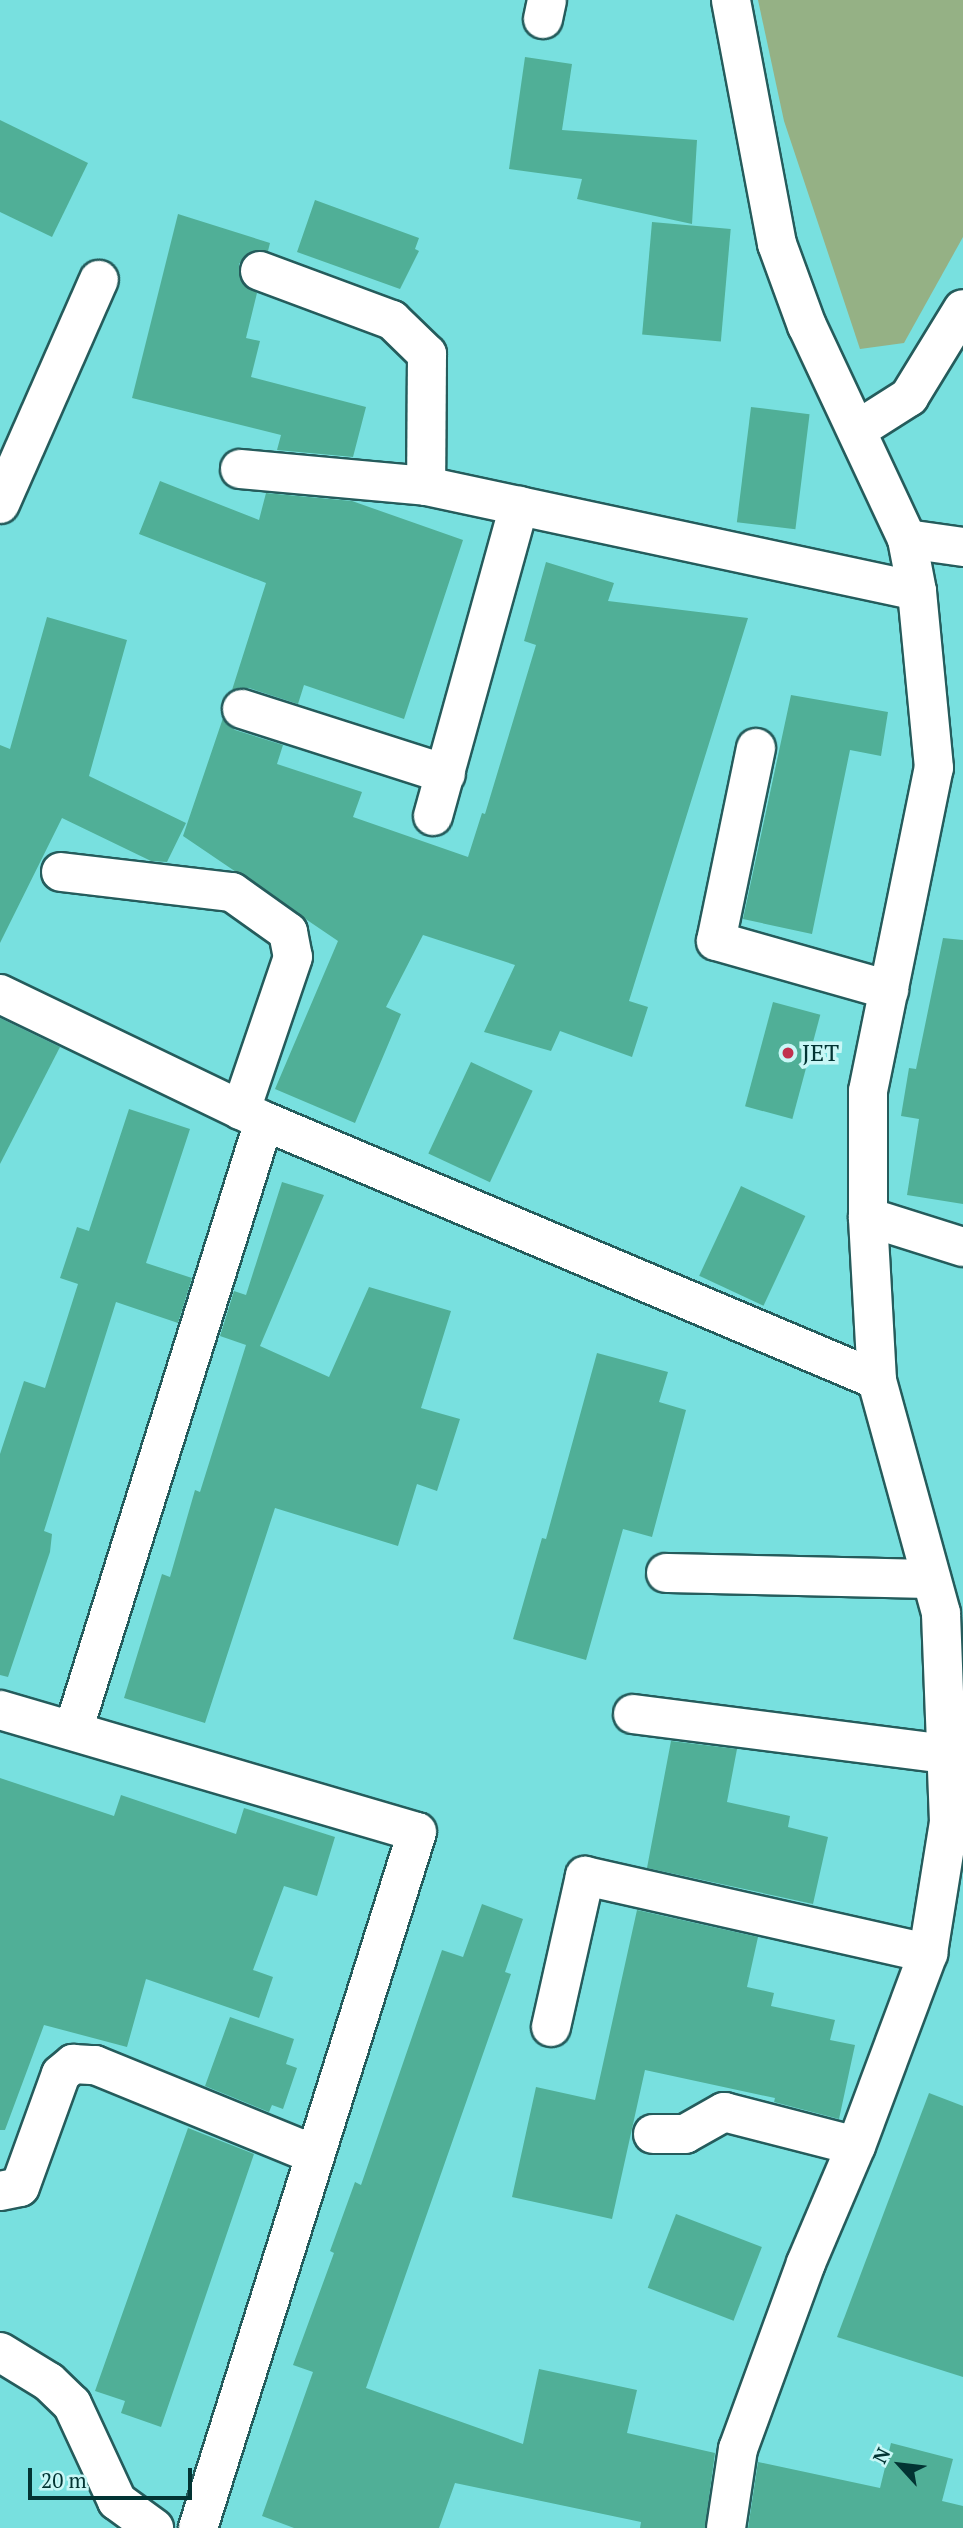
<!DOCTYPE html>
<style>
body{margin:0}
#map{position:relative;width:963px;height:2528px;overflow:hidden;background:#78e0df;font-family:"PT Serif",serif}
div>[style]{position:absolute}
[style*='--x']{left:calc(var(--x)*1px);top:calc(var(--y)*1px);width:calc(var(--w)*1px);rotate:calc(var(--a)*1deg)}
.green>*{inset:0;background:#95b185}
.building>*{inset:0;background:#50af97;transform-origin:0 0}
.roads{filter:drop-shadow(2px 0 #255c5c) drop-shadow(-2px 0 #255c5c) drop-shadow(0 2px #255c5c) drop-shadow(0 -2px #255c5c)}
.minor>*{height:38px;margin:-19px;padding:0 19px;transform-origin:19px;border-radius:19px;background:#fff}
.dots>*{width:19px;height:19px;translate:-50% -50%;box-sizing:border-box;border:4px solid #c8f7f6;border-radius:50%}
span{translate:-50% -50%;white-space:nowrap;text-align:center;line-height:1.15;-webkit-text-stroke:7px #c8f7f6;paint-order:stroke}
.poi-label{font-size:24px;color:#023433}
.left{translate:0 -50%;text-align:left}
.north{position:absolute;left:865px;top:2430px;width:70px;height:70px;-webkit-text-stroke:5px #c8f7f6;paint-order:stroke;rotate:297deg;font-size:19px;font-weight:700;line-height:28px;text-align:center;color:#023433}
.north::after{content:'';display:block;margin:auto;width:24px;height:32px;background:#023433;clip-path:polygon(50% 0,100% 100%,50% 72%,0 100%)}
.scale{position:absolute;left:28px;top:2468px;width:164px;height:32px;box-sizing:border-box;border:4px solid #023433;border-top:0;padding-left:9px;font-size:21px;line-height:24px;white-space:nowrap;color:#023433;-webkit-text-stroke:5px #c8f7f6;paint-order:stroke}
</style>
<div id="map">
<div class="green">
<i style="clip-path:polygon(758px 0,963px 0,963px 237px,904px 343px,860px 349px,784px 121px)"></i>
</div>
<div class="building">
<i style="clip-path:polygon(525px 57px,572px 64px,562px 130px,697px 140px,692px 224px,577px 199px,582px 179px,509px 169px)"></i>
<i style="clip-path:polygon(0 120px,88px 163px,52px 237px,0 212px)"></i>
<i style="clip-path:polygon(315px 200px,419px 238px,415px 249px,419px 251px,400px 289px,297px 252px)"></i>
<i style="clip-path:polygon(178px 214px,270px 243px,268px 251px,247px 254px,239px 264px,243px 284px,257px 293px,246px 338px,260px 341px,251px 377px,366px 407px,353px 457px,277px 450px,281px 435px,132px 398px)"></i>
<i style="left:652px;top:222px;width:79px;height:113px;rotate:5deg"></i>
<i style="left:751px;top:407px;width:59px;height:116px;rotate:7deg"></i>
<i style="clip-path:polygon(160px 481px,259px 520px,266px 493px,352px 501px,463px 540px,404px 719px,304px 685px,298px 704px,249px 688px,232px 690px,266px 583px,139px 534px)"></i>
<i style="clip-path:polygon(546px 562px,614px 583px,608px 601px,748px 618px,629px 1001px,648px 1007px,632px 1057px,560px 1031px,551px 1051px,484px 1032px,515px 965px,423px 935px,386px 1007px,401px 1014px,355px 1123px,275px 1089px,338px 941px,183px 836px,223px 718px,235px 730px,283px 745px,277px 764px,362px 792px,353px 817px,468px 857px,482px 813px,485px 814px,536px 645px,524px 641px)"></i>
<i style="clip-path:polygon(47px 617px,127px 640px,89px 776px,186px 823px,167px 862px,151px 861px,62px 818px,0 943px,0 745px,10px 749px)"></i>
<i style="clip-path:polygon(791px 695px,888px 712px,881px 756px,850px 750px,812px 934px,743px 919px)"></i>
<i style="clip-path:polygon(943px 938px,963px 940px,963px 1204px,907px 1195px,919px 1119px,901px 1116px,909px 1068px,916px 1069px)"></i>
<i style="left:773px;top:1002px;width:49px;height:108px;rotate:15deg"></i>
<i style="clip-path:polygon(0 1018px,60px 1047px,0 1164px)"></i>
<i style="left:471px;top:1062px;width:68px;height:101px;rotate:25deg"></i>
<i style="clip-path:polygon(129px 1109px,190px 1129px,146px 1263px,192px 1278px,178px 1323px,116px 1302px,44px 1531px,52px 1534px,50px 1552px,8px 1677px,0 1675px,0 1454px,24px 1381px,45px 1388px,78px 1284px,60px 1278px,77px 1227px,89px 1231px)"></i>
<i style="clip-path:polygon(282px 1182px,324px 1195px,260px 1346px,329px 1377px,369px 1287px,451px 1311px,421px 1408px,460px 1419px,437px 1491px,417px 1484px,398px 1546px,275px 1508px,205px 1723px,124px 1698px,162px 1574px,170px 1577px,195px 1490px,200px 1492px,246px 1345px,220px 1336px,234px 1291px,246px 1295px)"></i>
<i style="left:741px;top:1186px;width:71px;height:99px;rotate:25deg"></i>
<i style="clip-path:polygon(597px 1353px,668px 1372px,659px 1402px,686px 1410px,652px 1537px,623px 1529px,586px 1660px,513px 1639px,542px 1538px,546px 1539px)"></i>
<i style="clip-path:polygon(671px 1741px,737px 1749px,727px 1802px,790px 1816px,788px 1827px,828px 1837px,813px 1904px,647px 1868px)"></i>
<i style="clip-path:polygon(0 1778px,114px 1816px,121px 1795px,236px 1834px,244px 1808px,335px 1837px,317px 1896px,284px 1886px,253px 1970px,273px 1977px,259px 2018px,146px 1979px,127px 2047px,44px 2025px,5px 2130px,0 2130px)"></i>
<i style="clip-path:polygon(482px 1904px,523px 1919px,505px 1972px,511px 1974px,366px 2388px,523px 2444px,539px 2369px,637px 2390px,627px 2433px,715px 2453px,705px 2528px,640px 2528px,641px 2522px,455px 2483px,439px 2528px,294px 2528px,262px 2516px,313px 2372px,293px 2365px,334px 2253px,330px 2251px,355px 2182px,361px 2185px,442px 1950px,463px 1957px)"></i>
<i style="clip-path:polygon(637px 1910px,758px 1937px,747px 1987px,774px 1993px,771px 2006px,835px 2020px,830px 2040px,855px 2045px,839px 2119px,774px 2102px,775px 2098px,645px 2070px,612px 2219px,512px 2197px,536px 2087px,595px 2100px)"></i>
<i style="clip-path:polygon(230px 2017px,294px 2039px,286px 2064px,297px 2068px,283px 2109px,272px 2105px,269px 2112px,205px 2086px)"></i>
<i style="clip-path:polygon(929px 2093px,963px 2106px,963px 2377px,837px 2337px)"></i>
<i style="clip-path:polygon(188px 2128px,254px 2154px,161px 2427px,121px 2413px,125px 2401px,95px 2391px)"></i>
<i style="left:676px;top:2214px;width:92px;height:79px;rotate:21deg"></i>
<i style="clip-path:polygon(891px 2443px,953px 2459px,942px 2501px,963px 2506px,963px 2528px,748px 2528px,758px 2462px,880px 2488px)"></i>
</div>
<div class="roads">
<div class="minor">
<i style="--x:543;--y:19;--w:19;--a:-78"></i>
<i style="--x:260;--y:271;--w:141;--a:20.4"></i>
<i style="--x:392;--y:320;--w:49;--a:44.2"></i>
<i style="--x:427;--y:354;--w:132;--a:90.4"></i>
<i style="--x:857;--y:430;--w:62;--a:-32.4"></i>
<i style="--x:909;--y:397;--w:103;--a:-58.5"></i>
<i style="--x:240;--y:469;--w:187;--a:5.2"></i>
<i style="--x:426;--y:486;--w:502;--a:12.07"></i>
<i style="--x:0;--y:504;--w:245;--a:-66.2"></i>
<i style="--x:907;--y:539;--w:57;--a:8.1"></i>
<i style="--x:242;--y:709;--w:214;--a:17.7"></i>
<i style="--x:756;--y:748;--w:197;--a:101.7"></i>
<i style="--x:716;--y:941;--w:180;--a:15.8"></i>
<i style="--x:433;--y:816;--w:322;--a:-74.5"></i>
<i style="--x:61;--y:872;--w:172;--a:6.7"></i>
<i style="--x:232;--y:892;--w:69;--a:35.5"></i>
<i style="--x:288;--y:932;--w:25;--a:79"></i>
<i style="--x:293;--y:957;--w:162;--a:108.8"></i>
<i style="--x:0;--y:994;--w:293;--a:25.7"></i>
<i style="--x:264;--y:1121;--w:665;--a:22.9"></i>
<i style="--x:868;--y:1217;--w:100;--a:17.5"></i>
<i style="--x:666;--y:1573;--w:265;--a:1.3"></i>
<i style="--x:0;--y:1710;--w:434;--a:16.3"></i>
<i style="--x:417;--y:1832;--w:730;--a:107.47"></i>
<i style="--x:633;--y:1714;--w:317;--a:7.3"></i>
<i style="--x:73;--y:1731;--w:639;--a:-72.61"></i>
<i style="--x:551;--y:2027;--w:155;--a:-77.3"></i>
<i style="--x:585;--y:1876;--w:352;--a:12.7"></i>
<i style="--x:653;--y:2134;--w:32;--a:0"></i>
<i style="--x:685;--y:2134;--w:45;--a:-29.4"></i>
<i style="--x:724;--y:2112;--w:136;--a:14.4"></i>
<i style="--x:0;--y:2191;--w:20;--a:-11"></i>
<i style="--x:20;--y:2187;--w:120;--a:-70.1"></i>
<i style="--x:61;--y:2074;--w:16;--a:-40"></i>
<i style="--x:73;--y:2064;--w:22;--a:3"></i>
<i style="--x:95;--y:2065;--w:238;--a:22.2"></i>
<i style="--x:0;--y:2352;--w:57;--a:31.5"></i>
<i style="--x:49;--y:2382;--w:32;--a:44"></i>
<i style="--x:72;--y:2404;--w:107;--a:65.1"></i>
<i style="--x:117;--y:2501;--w:46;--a:36.1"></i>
<i style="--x:726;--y:2528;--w:80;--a:-81.4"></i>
<i style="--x:738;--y:2449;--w:198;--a:-69.9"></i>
<i style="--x:806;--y:2263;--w:127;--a:-66.9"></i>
<i style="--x:856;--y:2146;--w:206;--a:-69.5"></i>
<i style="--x:928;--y:1953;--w:133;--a:-80.9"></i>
<i style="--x:949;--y:1822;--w:209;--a:-92.2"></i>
<i style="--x:941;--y:1613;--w:242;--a:-105.4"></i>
<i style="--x:877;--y:1380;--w:163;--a:-93.2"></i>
<i style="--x:868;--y:1217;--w:126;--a:-90"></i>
<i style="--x:868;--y:1091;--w:330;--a:-78.5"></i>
<i style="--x:934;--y:768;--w:178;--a:-95.5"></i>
<i style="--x:917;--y:591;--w:53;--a:-100.9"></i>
<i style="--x:907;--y:539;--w:235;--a:-115.1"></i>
<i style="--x:807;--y:326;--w:87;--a:-110.1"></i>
<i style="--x:777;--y:244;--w:248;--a:-100.7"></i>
</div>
</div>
<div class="dots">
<i style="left:788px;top:1053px;background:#c1314e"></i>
</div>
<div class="poi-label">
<span class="left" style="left:802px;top:1053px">JET</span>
</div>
<div class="north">N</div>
<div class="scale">20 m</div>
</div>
